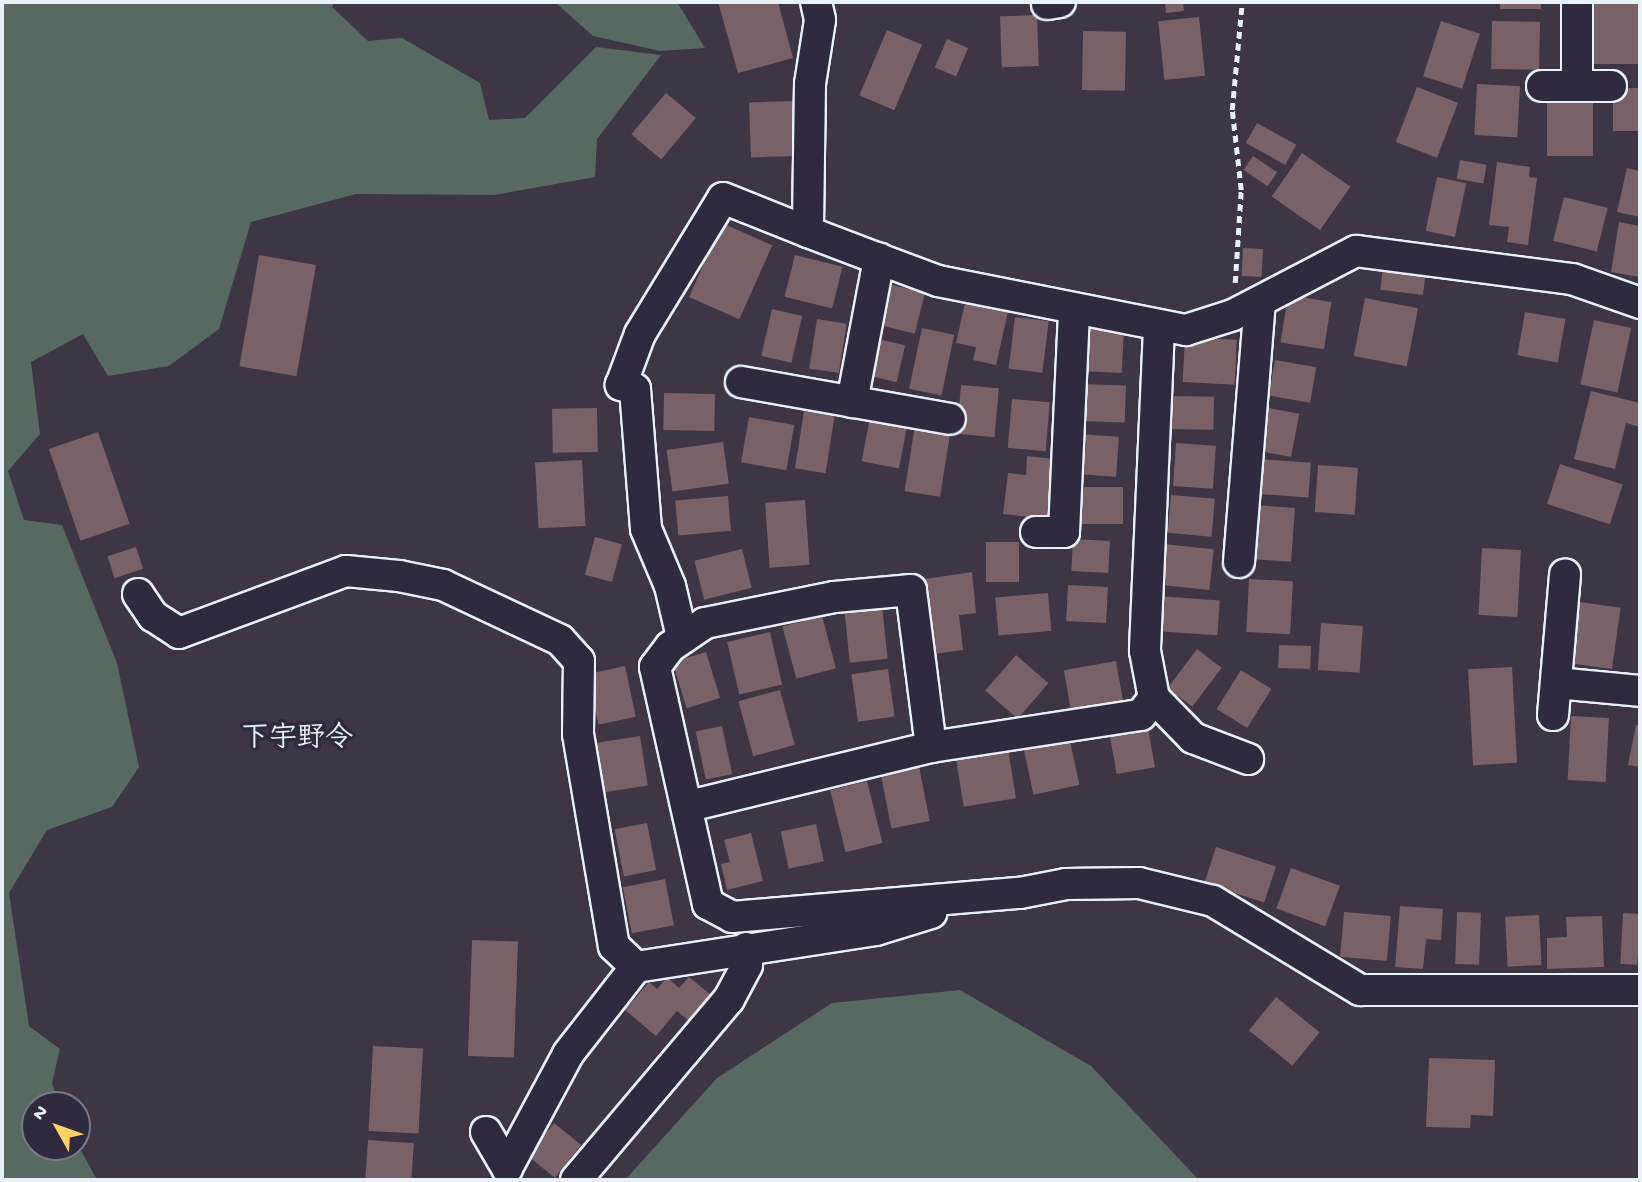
<!DOCTYPE html>
<meta charset="utf-8">
<style>
body{margin:0}
#map{position:relative;width:1642px;height:1182px;overflow:hidden;background:#3e3545;font-family:"Gochi Hand","Klee One",sans-serif}
div>[style]{position:absolute}
[style*='--x']{left:calc(var(--x)*1px);top:calc(var(--y)*1px);width:calc(var(--w)*1px);rotate:calc(var(--a)*1deg)}
.green>*{inset:0;background:#586961}
.building>*{inset:0;background:#786167;transform-origin:0 0}
.path>*{height:4.5px;margin-top:-2.25px;transform-origin:0;background:repeating-linear-gradient(90deg,#e8f1f8 0 7px,transparent 0 12px)}
.roads{filter:drop-shadow(2px 0 #e8f1f8) drop-shadow(-2px 0 #e8f1f8) drop-shadow(0 2px #e8f1f8) drop-shadow(0 -2px #e8f1f8)}
.minor>*{height:30px;margin:-15px;padding:0 15px;transform-origin:15px;border-radius:15px;background:#2f2a3d}
span{translate:-50% -50%;white-space:nowrap;text-align:center;line-height:1.15;-webkit-text-stroke:7px #2f2a3d;paint-order:stroke}
.quarter-label{font-size:28px;color:#e8f1f8;font-weight:700}
.frame{position:absolute;inset:0;border:4px solid #e8f1f8;pointer-events:none}
.north{position:absolute;left:21px;top:1091px;width:70px;height:70px;box-sizing:border-box;background:#2f2a3d;border:2px solid #797a88;border-radius:50%;rotate:310deg;font-size:19px;font-weight:700;line-height:28px;text-align:center;color:#e8f1f8}
.north::after{content:'';display:block;margin:auto;width:24px;height:32px;background:#ffd166;clip-path:polygon(50% 0,100% 100%,50% 72%,0 100%)}
</style>
<div id="map">
<div class="green">
<i style="clip-path:polygon(2px 2px,335px 2px,332px 7px,368px 41px,402px 38px,480px 83px,489px 120px,525px 118px,596px 47px,661px 55px,597px 139px,595px 177px,494px 195px,356px 194px,251px 222px,219px 329px,169px 366px,108px 376px,83px 334px,31px 362px,40px 434px,8px 471px,24px 520px,62px 525px,117px 663px,139px 767px,112px 807px,47px 830px,9px 893px,29px 1026px,60px 1049px,52px 1083px,59px 1105px,35px 1105px,35px 1147px,77px 1147px,77px 1143px,97px 1180px,2px 1180px)"></i>
<i style="clip-path:polygon(555px 2px,677px 2px,705px 48px,660px 51px,593px 36px)"></i>
<i style="clip-path:polygon(960px 990px,1091px 1066px,1199px 1180px,625px 1180px,717px 1078px,832px 1003px)"></i>
</div>
<div class="building">
<i style="clip-path:polygon(718px 2px,778px 2px,793px 58px,738px 73px)"></i>
<i style="clip-path:polygon(1165px 2px,1183px 2px,1184px 11px,1166px 13px)"></i>
<i style="left:1500px;top:2px;width:41px;height:7px"></i>
<i style="left:1591px;top:2px;width:49px;height:62px"></i>
<i style="left:1037px;top:15px;width:51px;height:37px;rotate:88deg"></i>
<i style="left:1199px;top:17px;width:59px;height:41px;rotate:84deg"></i>
<i style="left:1441px;top:21px;width:41px;height:58px;rotate:18deg"></i>
<i style="left:1492px;top:21px;width:48px;height:48px;rotate:1deg"></i>
<i style="left:887px;top:30px;width:38px;height:71px;rotate:23deg"></i>
<i style="left:1083px;top:31px;width:43px;height:59px;rotate:1deg"></i>
<i style="left:947px;top:39px;width:23px;height:31px;rotate:23deg"></i>
<i style="left:1477px;top:84px;width:43px;height:51px;rotate:3deg"></i>
<i style="left:1417px;top:87px;width:44px;height:59px;rotate:21deg"></i>
<i style="left:1640px;top:88px;width:43px;height:27px;rotate:90deg"></i>
<i style="left:666px;top:93px;width:39px;height:54px;rotate:40deg"></i>
<i style="left:1547px;top:98px;width:46px;height:58px"></i>
<i style="left:793px;top:101px;width:55px;height:44px;rotate:88deg"></i>
<i style="left:1257px;top:123px;width:45px;height:23px;rotate:29deg"></i>
<i style="left:1302px;top:153px;width:59px;height:53px;rotate:35deg"></i>
<i style="left:1253px;top:156px;width:29px;height:17px;rotate:34deg"></i>
<i style="left:1460px;top:160px;width:27px;height:19px;rotate:10deg"></i>
<i style="clip-path:polygon(1497px 162px,1530px 167px,1529px 177px,1537px 178px,1528px 245px,1507px 242px,1509px 227px,1489px 225px)"></i>
<i style="clip-path:polygon(1627px 168px,1640px 171px,1640px 217px,1617px 212px)"></i>
<i style="left:1437px;top:177px;width:30px;height:55px;rotate:12deg"></i>
<i style="left:1564px;top:197px;width:45px;height:45px;rotate:14deg"></i>
<i style="clip-path:polygon(1619px 222px,1640px 226px,1640px 277px,1611px 272px)"></i>
<i style="left:722px;top:223px;width:55px;height:81px;rotate:24deg"></i>
<i style="left:1243px;top:248px;width:20px;height:28px;rotate:3deg"></i>
<i style="left:259px;top:255px;width:58px;height:113px;rotate:10deg"></i>
<i style="left:795px;top:255px;width:49px;height:43px;rotate:14deg"></i>
<i style="left:1383px;top:268px;width:43px;height:22px;rotate:7deg"></i>
<i style="left:889px;top:284px;width:37px;height:42px;rotate:14deg"></i>
<i style="left:1288px;top:295px;width:44px;height:48px;rotate:9deg"></i>
<i style="left:1365px;top:298px;width:54px;height:59px;rotate:11deg"></i>
<i style="clip-path:polygon(965px 303px,1008px 312px,996px 365px,973px 360px,976px 347px,956px 343px)"></i>
<i style="left:772px;top:309px;width:31px;height:48px;rotate:13deg"></i>
<i style="left:1525px;top:312px;width:41px;height:44px;rotate:10deg"></i>
<i style="left:1015px;top:317px;width:34px;height:52px;rotate:7deg"></i>
<i style="left:817px;top:319px;width:30px;height:50px;rotate:9deg"></i>
<i style="left:1594px;top:320px;width:38px;height:66px;rotate:12deg"></i>
<i style="left:922px;top:328px;width:33px;height:62px;rotate:12deg"></i>
<i style="left:1083px;top:328px;width:41px;height:43px;rotate:3deg"></i>
<i style="left:1185px;top:337px;width:52px;height:45px;rotate:3deg"></i>
<i style="left:874px;top:338px;width:32px;height:38px;rotate:13deg"></i>
<i style="left:1275px;top:360px;width:42px;height:36px;rotate:10deg"></i>
<i style="left:1080px;top:384px;width:46px;height:37px;rotate:2deg"></i>
<i style="left:961px;top:385px;width:38px;height:49px;rotate:5deg"></i>
<i style="clip-path:polygon(1591px 391px,1640px 403px,1640px 427px,1626px 423px,1615px 469px,1574px 459px)"></i>
<i style="left:664px;top:393px;width:51px;height:37px;rotate:1deg"></i>
<i style="left:1164px;top:396px;width:50px;height:33px;rotate:1deg"></i>
<i style="left:1012px;top:399px;width:38px;height:49px;rotate:5deg"></i>
<i style="left:1264px;top:407px;width:36px;height:44px;rotate:11deg"></i>
<i style="left:597px;top:408px;width:44px;height:45px;rotate:89deg"></i>
<i style="left:804px;top:411px;width:31px;height:58px;rotate:9deg"></i>
<i style="left:749px;top:417px;width:46px;height:46px;rotate:10deg"></i>
<i style="left:870px;top:418px;width:38px;height:44px;rotate:11deg"></i>
<i style="left:915px;top:425px;width:36px;height:67px;rotate:9deg"></i>
<i style="left:98px;top:432px;width:97px;height:52px;rotate:71deg"></i>
<i style="left:1079px;top:434px;width:40px;height:40px;rotate:4deg"></i>
<i style="left:723px;top:442px;width:42px;height:57px;rotate:82deg"></i>
<i style="left:1176px;top:443px;width:40px;height:43px;rotate:4deg"></i>
<i style="clip-path:polygon(1027px 456px,1055px 459px,1049px 519px,1003px 514px,1008px 473px,1026px 475px)"></i>
<i style="left:1259px;top:459px;width:52px;height:35px;rotate:4deg"></i>
<i style="left:582px;top:460px;width:66px;height:47px;rotate:87deg"></i>
<i style="left:1560px;top:464px;width:66px;height:42px;rotate:18deg"></i>
<i style="left:1318px;top:465px;width:40px;height:47px;rotate:4deg"></i>
<i style="left:1076px;top:487px;width:47px;height:37px"></i>
<i style="left:1171px;top:495px;width:44px;height:38px;rotate:5deg"></i>
<i style="left:728px;top:496px;width:35px;height:53px;rotate:85deg"></i>
<i style="left:805px;top:500px;width:65px;height:40px;rotate:86deg"></i>
<i style="left:1253px;top:505px;width:42px;height:54px;rotate:4deg"></i>
<i style="left:595px;top:537px;width:28px;height:39px;rotate:15deg"></i>
<i style="left:1073px;top:539px;width:37px;height:32px;rotate:3deg"></i>
<i style="left:986px;top:542px;width:33px;height:40px"></i>
<i style="left:1163px;top:544px;width:51px;height:41px;rotate:6deg"></i>
<i style="left:136px;top:547px;width:23px;height:30px;rotate:72deg"></i>
<i style="left:1482px;top:548px;width:39px;height:67px;rotate:3deg"></i>
<i style="left:742px;top:549px;width:40px;height:49px;rotate:76deg"></i>
<i style="clip-path:polygon(972px 572px,976px 613px,959px 615px,963px 650px,934px 654px,925px 579px)"></i>
<i style="left:1249px;top:579px;width:44px;height:53px;rotate:3deg"></i>
<i style="left:1068px;top:585px;width:40px;height:36px;rotate:3deg"></i>
<i style="left:1048px;top:593px;width:38px;height:53px;rotate:85deg"></i>
<i style="left:1157px;top:596px;width:63px;height:35px;rotate:4deg"></i>
<i style="left:1580px;top:602px;width:41px;height:62px;rotate:8deg"></i>
<i style="left:882px;top:605px;width:54px;height:38px;rotate:84deg"></i>
<i style="left:822px;top:616px;width:54px;height:41px;rotate:75deg"></i>
<i style="left:1321px;top:623px;width:42px;height:47px;rotate:4deg"></i>
<i style="left:770px;top:632px;width:54px;height:44px;rotate:77deg"></i>
<i style="left:1279px;top:645px;width:32px;height:23px;rotate:2deg"></i>
<i style="left:1197px;top:649px;width:31px;height:49px;rotate:37deg"></i>
<i style="left:706px;top:652px;width:48px;height:35px;rotate:73deg"></i>
<i style="left:1016px;top:655px;width:43px;height:47px;rotate:41deg"></i>
<i style="left:1116px;top:661px;width:40px;height:53px;rotate:80deg"></i>
<i style="left:625px;top:666px;width:52px;height:38px;rotate:78deg"></i>
<i style="left:1512px;top:667px;width:96px;height:44px;rotate:87deg"></i>
<i style="left:888px;top:669px;width:48px;height:37px;rotate:82deg"></i>
<i style="left:1241px;top:670px;width:36px;height:46px;rotate:32deg"></i>
<i style="left:780px;top:690px;width:57px;height:43px;rotate:75deg"></i>
<i style="left:1571px;top:716px;width:38px;height:64px;rotate:3deg"></i>
<i style="left:1147px;top:722px;width:46px;height:39px;rotate:80deg"></i>
<i style="clip-path:polygon(1636px 725px,1640px 726px,1640px 767px,1628px 765px)"></i>
<i style="left:722px;top:726px;width:49px;height:27px;rotate:78deg"></i>
<i style="left:640px;top:736px;width:50px;height:47px;rotate:81deg"></i>
<i style="left:1069px;top:736px;width:50px;height:47px;rotate:78deg"></i>
<i style="left:1008px;top:748px;width:51px;height:53px;rotate:81deg"></i>
<i style="left:919px;top:766px;width:56px;height:39px;rotate:79deg"></i>
<i style="left:867px;top:781px;width:64px;height:38px;rotate:76deg"></i>
<i style="left:647px;top:823px;width:48px;height:33px;rotate:79deg"></i>
<i style="left:816px;top:824px;width:38px;height:36px;rotate:78deg"></i>
<i style="clip-path:polygon(751px 833px,763px 881px,727px 890px,721px 864px,730px 862px,724px 840px)"></i>
<i style="left:1216px;top:847px;width:63px;height:38px;rotate:18deg"></i>
<i style="left:1291px;top:868px;width:52px;height:43px;rotate:20deg"></i>
<i style="left:665px;top:879px;width:47px;height:43px;rotate:79deg"></i>
<i style="clip-path:polygon(1400px 906px,1443px 909px,1441px 940px,1426px 939px,1423px 969px,1395px 967px)"></i>
<i style="left:1344px;top:912px;width:47px;height:45px;rotate:5deg"></i>
<i style="left:1457px;top:912px;width:24px;height:52px;rotate:2deg"></i>
<i style="left:1623px;top:913px;width:17px;height:51px;rotate:3deg"></i>
<i style="left:1539px;top:915px;width:50px;height:34px;rotate:87deg"></i>
<i style="clip-path:polygon(1602px 916px,1604px 967px,1547px 969px,1547px 938px,1567px 937px,1566px 917px)"></i>
<i style="left:472px;top:940px;width:46px;height:116px;rotate:2deg"></i>
<i style="clip-path:polygon(667px 977px,679px 988px,689px 977px,711px 995px,689px 1021px,677px 1011px,656px 1036px,625px 1010px,649px 982px,657px 989px)"></i>
<i style="left:1276px;top:997px;width:56px;height:43px;rotate:39deg"></i>
<i style="left:373px;top:1046px;width:50px;height:85px;rotate:3deg"></i>
<i style="clip-path:polygon(1429px 1058px,1495px 1060px,1493px 1116px,1471px 1115px,1470px 1128px,1426px 1127px)"></i>
<i style="left:554px;top:1123px;width:35px;height:42px;rotate:39deg"></i>
<i style="left:368px;top:1140px;width:46px;height:40px;rotate:4deg"></i>
</div>
<div class="path">
<i style="--x:1235;--y:283;--w:93;--a:-86.3"></i>
<i style="--x:1241;--y:190;--w:81;--a:-96.4"></i>
<i style="--x:1232;--y:110;--w:108;--a:-84.7"></i>
</div>
<div class="roads">
<div class="minor">
<i style="--x:816;--y:2;--w:18;--a:77"></i>
<i style="--x:820;--y:20;--w:65;--a:98.9"></i>
<i style="--x:810;--y:84;--w:148;--a:90.8"></i>
<i style="--x:808;--y:232;--w:76;--a:20.8"></i>
<i style="--x:879;--y:259;--w:63;--a:20.4"></i>
<i style="--x:938;--y:281;--w:253;--a:11.2"></i>
<i style="--x:1186;--y:330;--w:49;--a:-17.7"></i>
<i style="--x:1233;--y:315;--w:139;--a:-27.5"></i>
<i style="--x:1356;--y:251;--w:218;--a:7.4"></i>
<i style="--x:1572;--y:279;--w:72;--a:19.4"></i>
<i style="--x:1047;--y:4;--w:13;--a:-9"></i>
<i style="--x:1542;--y:86;--w:69;--a:0"></i>
<i style="--x:1577;--y:86;--w:84;--a:-90"></i>
<i style="--x:1159;--y:328;--w:323;--a:92.5"></i>
<i style="--x:1145;--y:651;--w:48;--a:79.2"></i>
<i style="--x:1154;--y:698;--w:56;--a:45.7"></i>
<i style="--x:1193;--y:738;--w:59;--a:20.9"></i>
<i style="--x:741;--y:382;--w:212;--a:10"></i>
<i style="--x:852;--y:402;--w:146;--a:-79.3"></i>
<i style="--x:1036;--y:532;--w:28;--a:0"></i>
<i style="--x:1064;--y:532;--w:223;--a:-87.4"></i>
<i style="--x:1239;--y:562;--w:261;--a:-85.4"></i>
<i style="--x:138;--y:594;--w:27;--a:56"></i>
<i style="--x:153;--y:616;--w:31;--a:33"></i>
<i style="--x:179;--y:633;--w:178;--a:-20.4"></i>
<i style="--x:346;--y:571;--w:53;--a:5.4"></i>
<i style="--x:399;--y:576;--w:45;--a:11.6"></i>
<i style="--x:443;--y:585;--w:129;--a:25.2"></i>
<i style="--x:560;--y:640;--w:28;--a:48"></i>
<i style="--x:579;--y:661;--w:73;--a:90.8"></i>
<i style="--x:578;--y:734;--w:215;--a:80.4"></i>
<i style="--x:614;--y:946;--w:30;--a:44"></i>
<i style="--x:636;--y:967;--w:243;--a:-8.8"></i>
<i style="--x:876;--y:930;--w:58;--a:-17.2"></i>
<i style="--x:682;--y:637;--w:52;--a:-103.2"></i>
<i style="--x:670;--y:586;--w:62;--a:-112.8"></i>
<i style="--x:646;--y:529;--w:140;--a:-94.5"></i>
<i style="--x:635;--y:389;--w:15;--a:-164"></i>
<i style="--x:621;--y:385;--w:54;--a:-69.6"></i>
<i style="--x:640;--y:334;--w:159;--a:-58.6"></i>
<i style="--x:723;--y:198;--w:92;--a:21.8"></i>
<i style="--x:1556;--y:683;--w:84;--a:5.4"></i>
<i style="--x:1553;--y:715;--w:141;--a:-85.1"></i>
<i style="--x:931;--y:747;--w:158;--a:-97.3"></i>
<i style="--x:911;--y:590;--w:77;--a:174.8"></i>
<i style="--x:834;--y:597;--w:132;--a:168.6"></i>
<i style="--x:705;--y:623;--w:42;--a:145.6"></i>
<i style="--x:670;--y:647;--w:25;--a:127"></i>
<i style="--x:655;--y:667;--w:243;--a:77.4"></i>
<i style="--x:708;--y:904;--w:27;--a:28"></i>
<i style="--x:732;--y:917;--w:289;--a:-4.8"></i>
<i style="--x:1020;--y:893;--w:47;--a:-11.1"></i>
<i style="--x:1066;--y:884;--w:73;--a:-0.8"></i>
<i style="--x:1139;--y:883;--w:76;--a:13.7"></i>
<i style="--x:1213;--y:901;--w:172;--a:31.2"></i>
<i style="--x:1360;--y:990;--w:280;--a:0"></i>
<i style="--x:689;--y:806;--w:249;--a:-13.7"></i>
<i style="--x:931;--y:747;--w:212;--a:-8.7"></i>
<i style="--x:1141;--y:715;--w:21;--a:-53"></i>
<i style="--x:486;--y:1132;--w:42;--a:59.7"></i>
<i style="--x:507;--y:1168;--w:129;--a:-61.8"></i>
<i style="--x:568;--y:1054;--w:110;--a:-52"></i>
<i style="--x:576;--y:1180;--w:237;--a:-49.8"></i>
<i style="--x:729;--y:999;--w:38;--a:-62"></i>
<i style="--x:747;--y:965;--w:17;--a:-93"></i>
</div>
</div>
<div class="quarter-label">
<span style="left:297px;top:740px">下宇野令</span>
</div>
<div class="frame"></div>
<div class="north">N</div>
</div>
